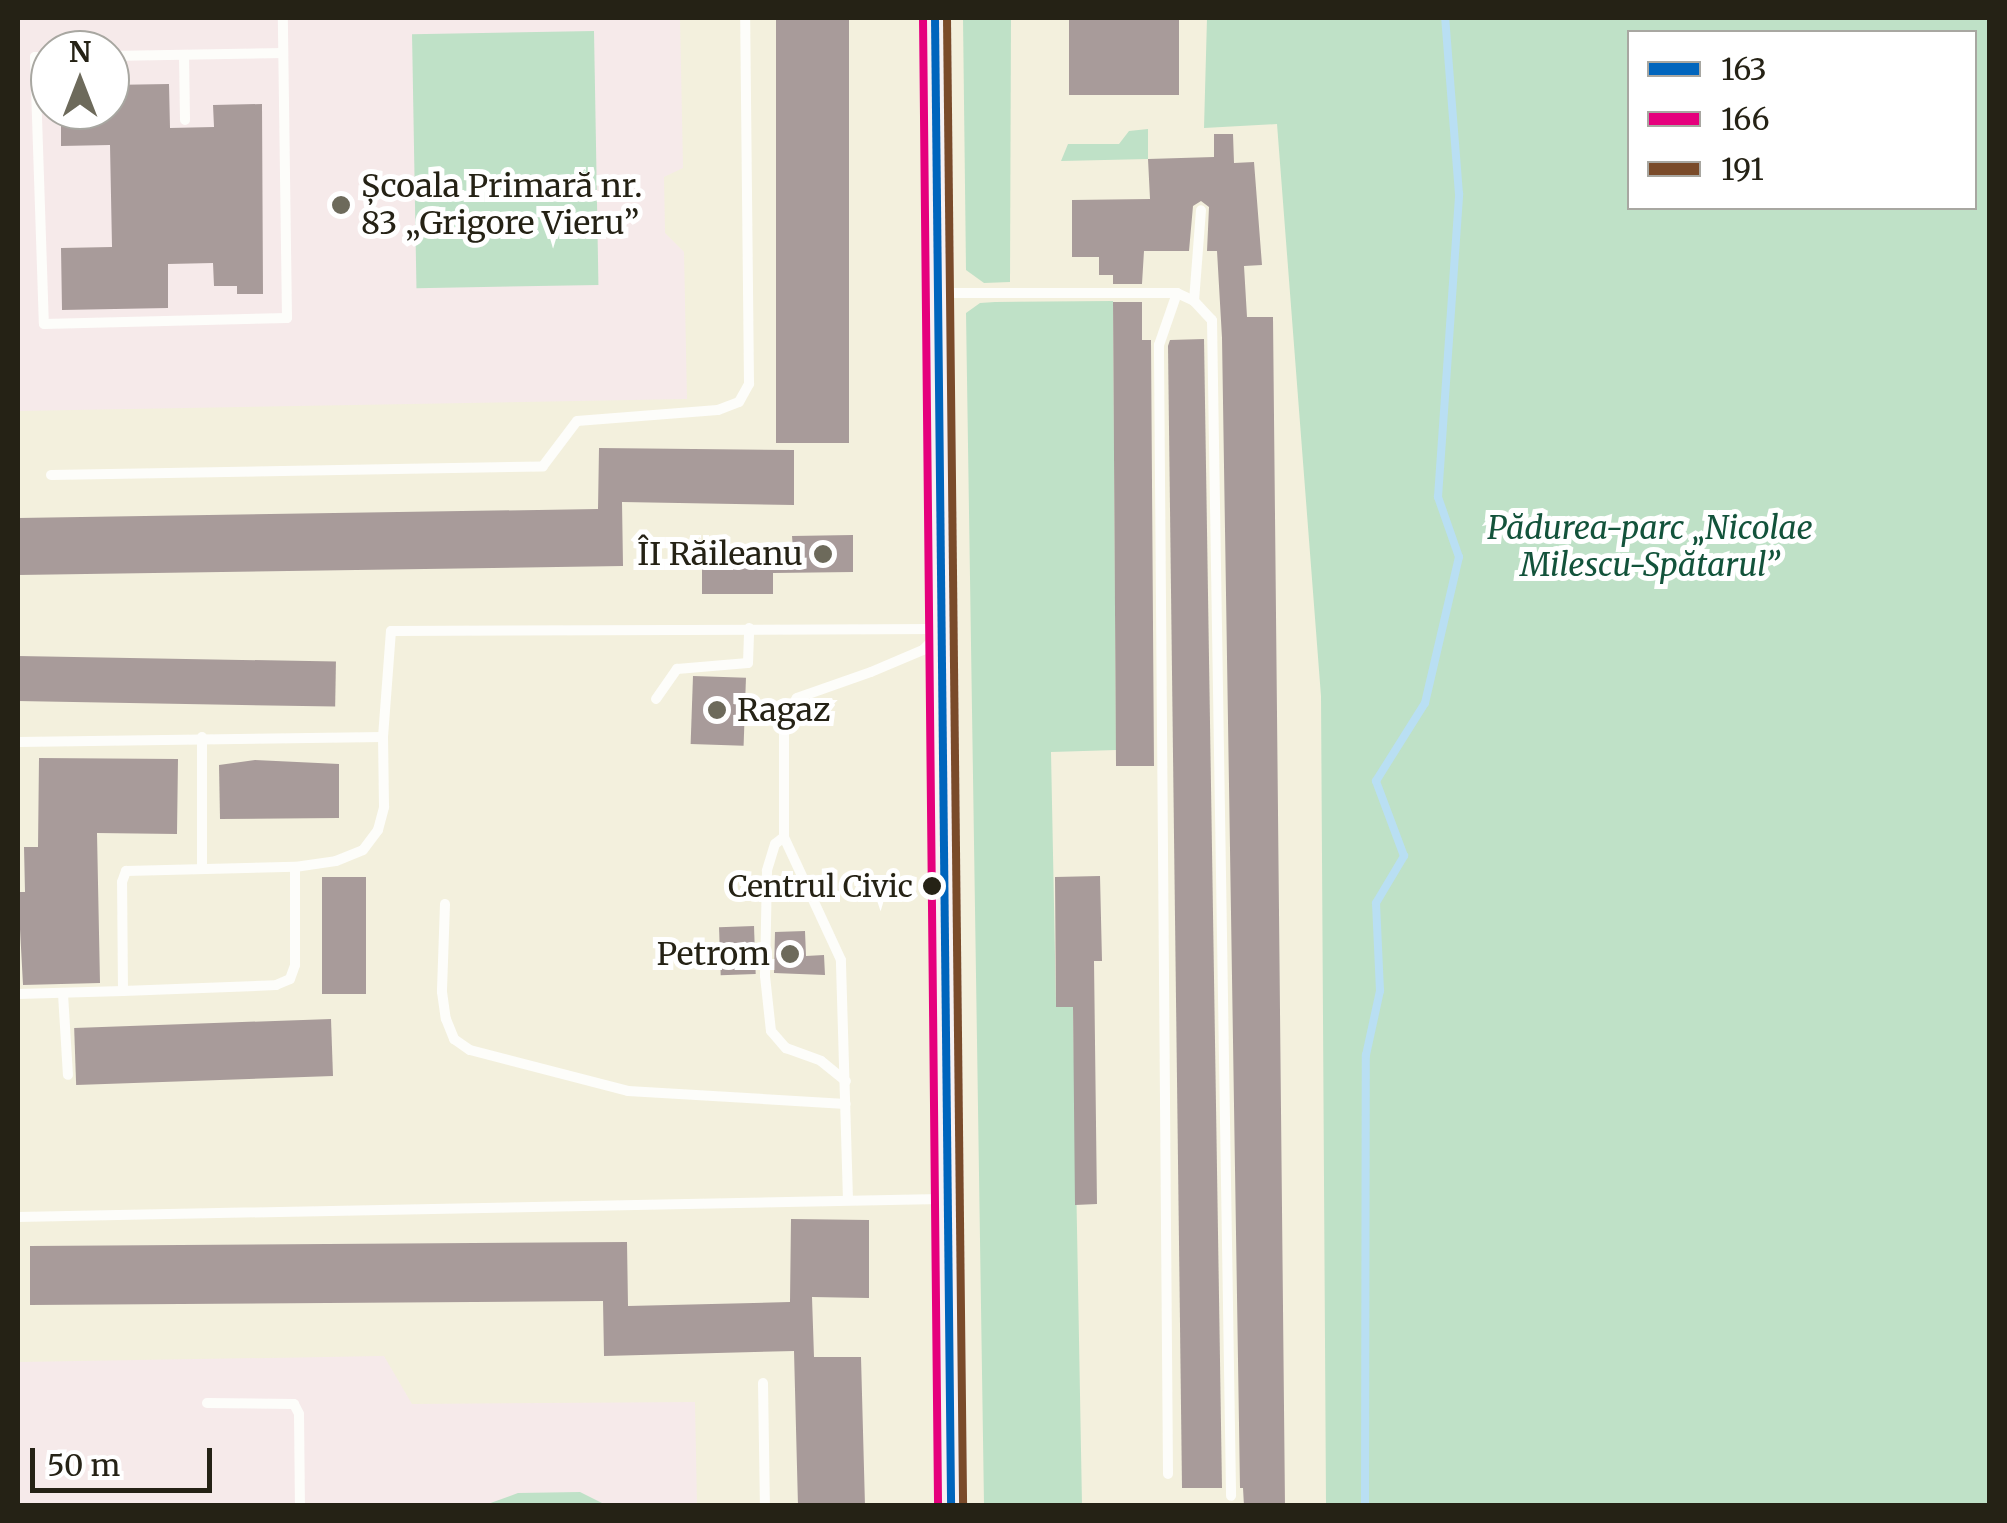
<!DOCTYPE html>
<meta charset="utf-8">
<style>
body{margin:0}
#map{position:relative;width:2007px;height:1523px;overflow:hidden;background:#f3f0dd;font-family:Merriweather,serif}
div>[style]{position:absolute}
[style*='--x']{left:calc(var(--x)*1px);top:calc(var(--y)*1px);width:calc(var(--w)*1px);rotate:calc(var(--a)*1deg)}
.education>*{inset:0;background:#f6eaea}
.green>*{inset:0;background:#bfe1c7;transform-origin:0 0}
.stream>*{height:8px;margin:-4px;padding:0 4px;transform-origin:4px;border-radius:4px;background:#b9dff3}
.building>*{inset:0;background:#a89b9a;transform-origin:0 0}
.service>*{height:10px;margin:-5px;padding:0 5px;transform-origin:5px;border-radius:5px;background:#fdfdfa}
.primary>*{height:32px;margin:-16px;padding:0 16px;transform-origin:16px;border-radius:16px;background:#f6f0f2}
.bus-1>*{height:8px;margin:-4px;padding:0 4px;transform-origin:4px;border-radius:4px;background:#0065bd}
.bus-2>*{height:8px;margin:-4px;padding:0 4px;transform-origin:4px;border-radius:4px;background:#e5007d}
.bus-3>*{height:8px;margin:-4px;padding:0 4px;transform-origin:4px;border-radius:4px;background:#7a4b2a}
.dots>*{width:28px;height:28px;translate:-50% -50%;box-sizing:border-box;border:5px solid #fff;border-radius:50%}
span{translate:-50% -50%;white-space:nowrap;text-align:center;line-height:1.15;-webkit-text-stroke:10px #fff;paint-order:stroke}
.bus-label{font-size:30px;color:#252215}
.right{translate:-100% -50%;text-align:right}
.poi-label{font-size:32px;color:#252215}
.left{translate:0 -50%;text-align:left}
.park-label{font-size:32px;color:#13533b;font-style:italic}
.frame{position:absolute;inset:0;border:20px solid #252215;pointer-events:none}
.legend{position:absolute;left:1627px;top:30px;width:350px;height:180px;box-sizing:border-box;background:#fff;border:2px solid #a8a7a1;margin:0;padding:12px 18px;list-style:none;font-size:30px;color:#252215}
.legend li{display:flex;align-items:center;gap:20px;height:50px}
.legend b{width:50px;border:2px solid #a8a7a1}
.north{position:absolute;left:30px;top:30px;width:100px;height:100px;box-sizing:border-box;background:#fff;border:2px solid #a8a7a1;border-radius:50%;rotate:0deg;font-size:28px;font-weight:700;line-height:40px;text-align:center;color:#252215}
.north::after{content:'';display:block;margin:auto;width:35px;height:45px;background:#6d6a5b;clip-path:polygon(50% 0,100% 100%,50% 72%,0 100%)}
.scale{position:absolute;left:30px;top:1448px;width:182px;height:45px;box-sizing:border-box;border:5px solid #252215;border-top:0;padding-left:12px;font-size:30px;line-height:35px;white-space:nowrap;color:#252215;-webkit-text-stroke:8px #fff;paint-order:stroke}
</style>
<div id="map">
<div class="education">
<i style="clip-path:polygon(evenodd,18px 18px,680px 18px,683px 168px,664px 177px,665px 233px,684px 252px,687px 399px,18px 411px,18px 18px,50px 50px,110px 50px,110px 110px,50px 110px,50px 50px)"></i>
<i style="clip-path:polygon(384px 1356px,412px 1404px,695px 1402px,697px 1505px,20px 1505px,18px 1362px)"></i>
</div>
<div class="green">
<i style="clip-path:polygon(963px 18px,1011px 18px,1010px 282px,984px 283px,966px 270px)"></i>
<i style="clip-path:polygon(evenodd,1207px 18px,1989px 18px,1989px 1505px,1326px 1505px,1321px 696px,1277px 124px,1204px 128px,1207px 18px,1630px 32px,1974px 32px,1974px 208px,1630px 208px,1630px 32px)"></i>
<i style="left:594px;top:31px;width:254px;height:182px;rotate:89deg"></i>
<i style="clip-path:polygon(1148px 129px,1148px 159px,1061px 161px,1068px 144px,1119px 144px,1129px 131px)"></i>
<i style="clip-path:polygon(1113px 301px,1116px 750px,1051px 752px,1056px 1006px,1073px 1007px,1082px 1505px,984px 1505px,966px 313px,980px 303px,995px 302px)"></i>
<i style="clip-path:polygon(580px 1492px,606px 1505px,485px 1505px,518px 1493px)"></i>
</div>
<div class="stream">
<i style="--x:1365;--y:1506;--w:451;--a:-89.9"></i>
<i style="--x:1366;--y:1055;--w:66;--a:-77.7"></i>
<i style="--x:1380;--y:991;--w:88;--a:-92.6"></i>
<i style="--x:1376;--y:903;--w:55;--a:-59.2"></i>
<i style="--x:1404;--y:856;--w:80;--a:-110.5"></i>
<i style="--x:1376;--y:781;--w:92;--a:-57.9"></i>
<i style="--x:1425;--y:703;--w:150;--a:-76.9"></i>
<i style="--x:1459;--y:557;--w:64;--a:-109.3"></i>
<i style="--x:1438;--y:497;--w:304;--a:-86"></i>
<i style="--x:1459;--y:194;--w:177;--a:-94.5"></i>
</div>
<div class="building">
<i style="left:776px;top:18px;width:73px;height:425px"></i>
<i style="left:1069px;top:18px;width:110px;height:77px"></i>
<i style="clip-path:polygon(169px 84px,170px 128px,214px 127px,213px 105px,262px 104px,263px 294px,237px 294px,237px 286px,214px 286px,213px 263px,168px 264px,168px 308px,62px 310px,61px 248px,112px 247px,110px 145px,61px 146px,61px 110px,110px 110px,110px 85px)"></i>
<i style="clip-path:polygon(1214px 134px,1233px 134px,1234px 163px,1254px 162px,1262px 265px,1244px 266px,1247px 317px,1273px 317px,1285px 1506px,1244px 1506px,1243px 1488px,1240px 1488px,1222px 338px,1217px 251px,1207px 251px,1209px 207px,1201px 201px,1193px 206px,1189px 251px,1144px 251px,1142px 284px,1113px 284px,1113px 275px,1099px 275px,1099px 257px,1072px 257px,1072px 200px,1150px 199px,1148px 159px,1214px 157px)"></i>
<i style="clip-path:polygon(1113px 302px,1142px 302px,1142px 340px,1151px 340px,1154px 766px,1116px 766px)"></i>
<i style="clip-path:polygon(1204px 339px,1222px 1488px,1182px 1488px,1168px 346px,1170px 340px)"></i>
<i style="clip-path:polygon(599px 448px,794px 450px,794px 505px,622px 502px,623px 566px,18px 575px,18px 518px,598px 509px)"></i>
<i style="clip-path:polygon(853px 535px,853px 572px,773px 573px,773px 594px,702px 594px,702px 550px,793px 549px,792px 536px)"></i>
<i style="left:18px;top:656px;width:318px;height:45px;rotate:1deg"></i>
<i style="left:693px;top:676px;width:53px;height:68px;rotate:2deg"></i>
<i style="clip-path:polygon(39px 758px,178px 759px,177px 834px,97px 833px,100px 983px,23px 985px,18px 892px,25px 892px,24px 847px,38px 847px)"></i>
<i style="clip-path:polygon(255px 760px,339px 764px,339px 818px,220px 819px,219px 765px)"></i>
<i style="clip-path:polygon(1100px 876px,1102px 961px,1094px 961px,1097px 1204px,1075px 1205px,1073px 1007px,1056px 1007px,1055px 877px)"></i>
<i style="left:322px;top:877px;width:44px;height:117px"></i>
<i style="left:754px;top:926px;width:48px;height:35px;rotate:88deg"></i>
<i style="clip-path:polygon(805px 931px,806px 956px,824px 955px,825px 975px,774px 973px,775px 932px)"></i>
<i style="left:331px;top:1019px;width:57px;height:257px;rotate:88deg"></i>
<i style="clip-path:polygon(791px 1219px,869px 1220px,869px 1298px,812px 1297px,814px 1357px,861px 1357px,865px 1506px,798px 1506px,794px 1351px,604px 1356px,603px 1301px,30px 1305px,30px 1246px,627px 1242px,628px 1306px,790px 1302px)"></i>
</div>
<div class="service">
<i style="--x:110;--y:56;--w:173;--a:-1"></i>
<i style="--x:184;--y:56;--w:64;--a:89.1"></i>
<i style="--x:50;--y:57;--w:15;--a:180"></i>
<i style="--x:35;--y:57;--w:267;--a:88.1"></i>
<i style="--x:44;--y:324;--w:243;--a:-1.4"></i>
<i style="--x:287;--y:318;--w:300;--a:-90.8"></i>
<i style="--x:941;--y:293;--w:236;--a:0"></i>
<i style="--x:1177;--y:293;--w:19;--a:25"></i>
<i style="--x:1194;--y:301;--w:26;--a:47"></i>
<i style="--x:1212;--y:320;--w:1176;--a:89.07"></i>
<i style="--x:1194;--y:301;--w:91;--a:-85.6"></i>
<i style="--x:51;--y:475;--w:492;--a:-1"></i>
<i style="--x:543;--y:466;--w:56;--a:-52.9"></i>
<i style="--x:577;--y:421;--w:141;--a:-4.5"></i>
<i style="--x:718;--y:410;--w:22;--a:-21"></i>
<i style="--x:739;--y:402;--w:21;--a:-61"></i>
<i style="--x:749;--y:384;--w:366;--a:-90.6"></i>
<i style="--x:656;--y:699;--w:37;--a:-55"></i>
<i style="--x:677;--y:669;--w:71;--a:-4.8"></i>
<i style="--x:748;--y:663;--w:35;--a:-88"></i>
<i style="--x:202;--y:737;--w:130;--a:90"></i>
<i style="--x:18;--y:742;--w:365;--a:-0.8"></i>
<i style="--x:784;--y:837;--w:11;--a:142"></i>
<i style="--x:775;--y:844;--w:28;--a:107"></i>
<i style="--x:767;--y:871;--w:105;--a:91.1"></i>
<i style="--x:765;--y:976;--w:55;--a:83.8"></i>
<i style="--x:771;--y:1031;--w:23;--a:49"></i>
<i style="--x:786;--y:1048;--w:37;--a:20"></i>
<i style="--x:821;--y:1061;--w:32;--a:39"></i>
<i style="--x:445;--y:904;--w:88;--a:92"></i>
<i style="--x:442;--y:992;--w:27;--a:82"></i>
<i style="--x:446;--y:1019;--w:22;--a:68"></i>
<i style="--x:454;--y:1039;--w:19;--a:35"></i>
<i style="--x:470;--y:1050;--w:163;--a:14.5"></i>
<i style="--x:628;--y:1091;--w:218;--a:3.4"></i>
<i style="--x:123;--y:991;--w:153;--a:-2.2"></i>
<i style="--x:276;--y:985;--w:15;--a:-23"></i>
<i style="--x:290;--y:979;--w:15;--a:-70"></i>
<i style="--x:295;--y:965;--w:98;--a:-90"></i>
<i style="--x:18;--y:994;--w:105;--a:-1.6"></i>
<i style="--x:123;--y:991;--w:109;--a:-90.5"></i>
<i style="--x:122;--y:882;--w:12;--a:-70"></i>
<i style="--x:126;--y:871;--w:169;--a:-1.4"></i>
<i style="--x:295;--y:867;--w:41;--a:-8.3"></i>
<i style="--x:336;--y:861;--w:29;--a:-22"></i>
<i style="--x:363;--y:850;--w:25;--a:-53"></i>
<i style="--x:378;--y:830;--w:24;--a:-75"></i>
<i style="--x:384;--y:807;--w:70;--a:-90.8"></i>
<i style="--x:383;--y:737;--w:106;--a:-85.7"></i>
<i style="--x:391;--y:631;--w:546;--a:-0.21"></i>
<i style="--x:63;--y:994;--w:81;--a:86.5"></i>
<i style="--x:848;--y:1200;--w:240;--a:-91.7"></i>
<i style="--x:841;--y:960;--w:136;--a:-114.9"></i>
<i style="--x:784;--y:837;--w:116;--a:-90"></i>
<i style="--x:784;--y:721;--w:26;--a:-61"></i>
<i style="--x:797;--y:698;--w:78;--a:-19.4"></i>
<i style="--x:871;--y:672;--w:56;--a:-22.9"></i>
<i style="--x:923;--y:650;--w:13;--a:-45"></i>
<i style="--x:18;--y:1217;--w:923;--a:-1.12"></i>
<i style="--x:763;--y:1383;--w:123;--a:89.1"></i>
<i style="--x:207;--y:1403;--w:87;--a:0.7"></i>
<i style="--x:294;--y:1404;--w:11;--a:63"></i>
<i style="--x:299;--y:1414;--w:92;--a:89.4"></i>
<i style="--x:1168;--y:1474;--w:1129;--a:-90.46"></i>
<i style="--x:1159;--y:345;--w:55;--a:-70.9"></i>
</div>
<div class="primary">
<i style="--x:935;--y:18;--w:1488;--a:89.38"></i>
</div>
<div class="bus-1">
<i style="--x:935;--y:18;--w:1488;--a:89.38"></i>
</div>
<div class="bus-2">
<i style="--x:923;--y:18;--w:1488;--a:89.42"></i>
</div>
<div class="bus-3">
<i style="--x:947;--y:18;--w:1488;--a:89.38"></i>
</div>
<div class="dots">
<i style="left:341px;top:205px;background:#6d6a5b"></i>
<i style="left:823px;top:554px;background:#6d6a5b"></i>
<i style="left:717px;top:710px;background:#6d6a5b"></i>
<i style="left:932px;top:886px;background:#252215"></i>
<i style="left:790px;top:954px;background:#6d6a5b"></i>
</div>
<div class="bus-label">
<span class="right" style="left:913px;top:886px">Centrul Civic</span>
</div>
<div class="poi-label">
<span class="left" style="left:361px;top:205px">Școala Primară nr.<br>83 „Grigore Vieru”</span>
<span class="right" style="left:803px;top:554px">ÎI Răileanu</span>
<span class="left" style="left:737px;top:710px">Ragaz</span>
<span class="right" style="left:770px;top:954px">Petrom</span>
</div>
<div class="park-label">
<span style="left:1650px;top:547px">Pădurea-parc „Nicolae<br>Milescu-Spătarul”</span>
</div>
<div class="frame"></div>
<ul class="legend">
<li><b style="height:12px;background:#0065bd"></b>163</li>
<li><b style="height:12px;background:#e5007d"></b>166</li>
<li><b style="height:12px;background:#7a4b2a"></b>191</li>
</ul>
<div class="north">N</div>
<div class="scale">50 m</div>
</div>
